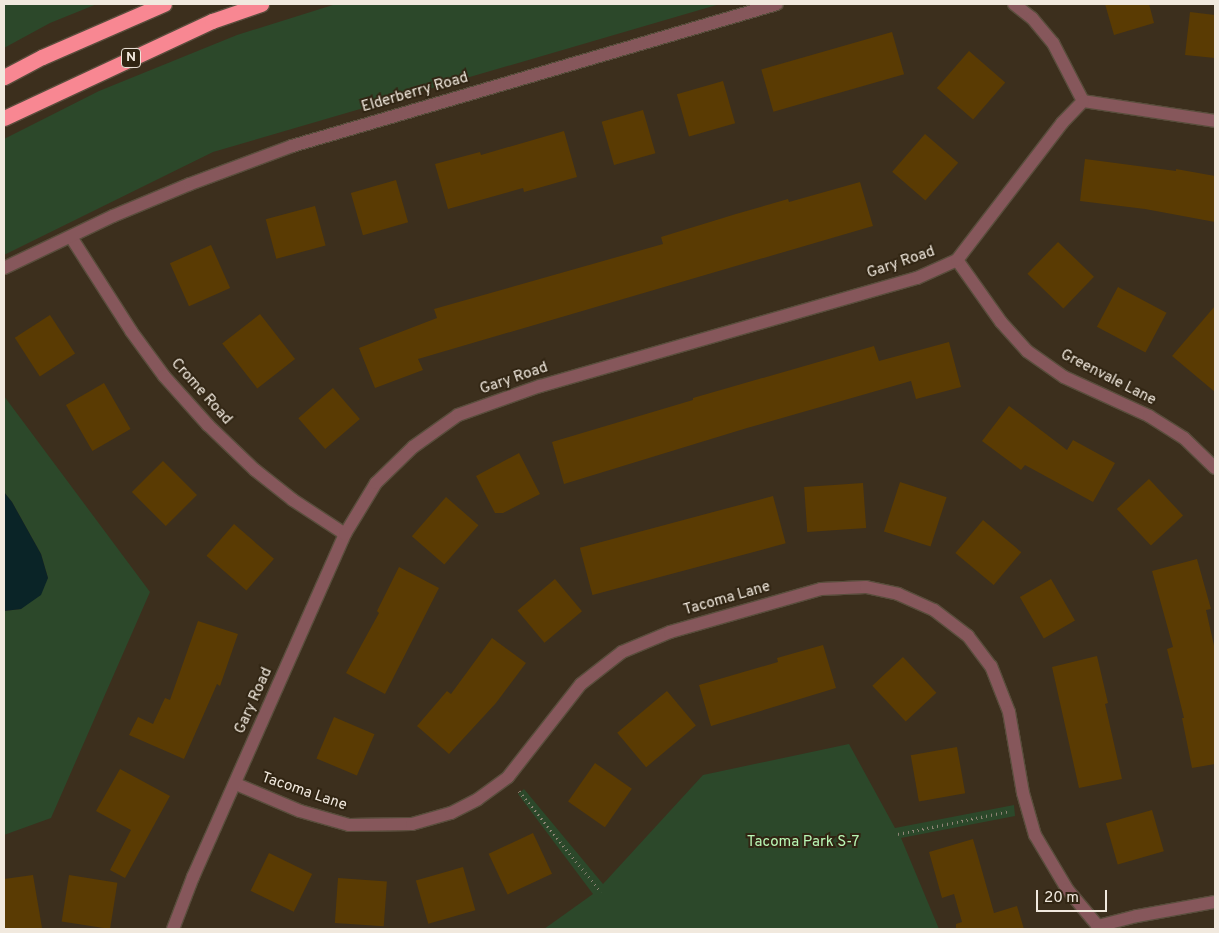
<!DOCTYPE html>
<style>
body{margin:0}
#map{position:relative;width:1219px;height:933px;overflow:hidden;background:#3c2f1d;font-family:Overpass,sans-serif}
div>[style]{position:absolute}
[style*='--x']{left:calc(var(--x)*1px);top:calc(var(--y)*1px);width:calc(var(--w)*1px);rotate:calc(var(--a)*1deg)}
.green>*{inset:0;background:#2c482a}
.water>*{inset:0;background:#0a2427}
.building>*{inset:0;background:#5a3b03;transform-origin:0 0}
.path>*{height:3px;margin-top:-1.5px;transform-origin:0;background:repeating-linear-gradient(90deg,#8e8475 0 1px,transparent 0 5px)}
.roads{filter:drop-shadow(1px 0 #594d3c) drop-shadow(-1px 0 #594d3c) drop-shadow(0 1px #594d3c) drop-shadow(0 -1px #594d3c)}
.minor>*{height:12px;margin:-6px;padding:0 6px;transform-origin:6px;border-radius:6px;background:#86575b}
.motorway>*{height:15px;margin:-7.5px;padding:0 7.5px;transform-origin:7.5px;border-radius:7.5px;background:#f88792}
span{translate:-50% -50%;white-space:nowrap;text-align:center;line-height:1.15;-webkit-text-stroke:4px #312513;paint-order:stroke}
.shield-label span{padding:1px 4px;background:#312513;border:1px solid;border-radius:4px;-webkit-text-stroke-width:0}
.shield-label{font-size:14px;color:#f1e9de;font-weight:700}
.street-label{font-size:15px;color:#f1e9de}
.park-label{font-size:15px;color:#b9f7b5}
.frame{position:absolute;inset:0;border:5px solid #f1e9de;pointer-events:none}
.scale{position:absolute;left:1036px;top:890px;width:71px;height:22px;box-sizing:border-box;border:2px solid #f1e9de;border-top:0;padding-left:6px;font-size:15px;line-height:18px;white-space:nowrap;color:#f1e9de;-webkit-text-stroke:4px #312513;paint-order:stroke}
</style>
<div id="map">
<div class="green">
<i style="clip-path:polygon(4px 4px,97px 4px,50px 23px,4px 48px)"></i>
<i style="clip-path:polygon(336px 4px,720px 4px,213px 152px,4px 255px,4px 139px,99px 91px,237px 35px)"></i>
<i style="clip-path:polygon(4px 396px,150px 592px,51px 818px,4px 835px,4px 611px,21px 609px,48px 578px,41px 554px,12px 502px,4px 492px)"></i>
<i style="clip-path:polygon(849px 744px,895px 828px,1014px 805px,1015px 816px,901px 838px,939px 929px,544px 929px,593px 894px,518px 794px,524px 789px,603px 884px,703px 775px)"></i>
</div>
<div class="water">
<i style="clip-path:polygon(4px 492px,12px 502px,41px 554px,48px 578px,41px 595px,21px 609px,4px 611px)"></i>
</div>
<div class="building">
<i style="clip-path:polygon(1105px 4px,1149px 4px,1154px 23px,1114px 35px)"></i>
<i style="clip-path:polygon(1190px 12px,1215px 15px,1215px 58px,1185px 55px)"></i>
<i style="left:892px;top:32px;width:44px;height:136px;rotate:74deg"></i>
<i style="left:969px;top:51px;width:48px;height:49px;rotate:41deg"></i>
<i style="left:723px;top:81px;width:44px;height:48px;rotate:74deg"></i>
<i style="left:643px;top:110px;width:45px;height:43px;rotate:74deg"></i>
<i style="clip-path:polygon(564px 131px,577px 177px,524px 192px,523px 188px,448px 209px,435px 164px,480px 152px,481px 155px)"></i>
<i style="left:925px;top:134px;width:44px;height:50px;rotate:41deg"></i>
<i style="clip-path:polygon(1085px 159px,1176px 171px,1176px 169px,1215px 176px,1215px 222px,1145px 209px,1080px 201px)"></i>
<i style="left:396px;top:180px;width:44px;height:47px;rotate:74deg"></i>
<i style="clip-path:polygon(860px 182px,873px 226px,418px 359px,423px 370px,375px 388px,359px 348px,437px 318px,434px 309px,663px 244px,661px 237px,736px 214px,788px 199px,789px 202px)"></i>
<i style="left:315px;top:206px;width:41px;height:51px;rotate:75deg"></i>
<i style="left:1058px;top:242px;width:50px;height:44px;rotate:44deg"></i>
<i style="left:211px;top:245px;width:47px;height:45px;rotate:66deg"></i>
<i style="left:1118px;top:287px;width:55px;height:45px;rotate:28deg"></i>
<i style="clip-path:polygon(1215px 306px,1215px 392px,1172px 356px)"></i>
<i style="left:260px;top:314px;width:57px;height:48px;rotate:52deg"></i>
<i style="left:50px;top:315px;width:46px;height:42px;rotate:57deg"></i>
<i style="clip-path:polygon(949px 342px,961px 387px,916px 399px,911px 381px,747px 428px,564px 484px,552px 442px,693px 400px,693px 398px,874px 346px,879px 361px)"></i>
<i style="left:104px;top:383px;width:53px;height:44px;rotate:60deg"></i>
<i style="left:333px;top:388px;width:41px;height:46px;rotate:49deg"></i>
<i style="clip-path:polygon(1009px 406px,1067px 450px,1073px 440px,1115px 463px,1093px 502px,1025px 465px,1021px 470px,982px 441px)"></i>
<i style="clip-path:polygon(519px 453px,540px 494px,503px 513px,495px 513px,476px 476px)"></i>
<i style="left:163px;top:461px;width:48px;height:44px;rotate:45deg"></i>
<i style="left:1149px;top:479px;width:50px;height:44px;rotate:47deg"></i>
<i style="left:900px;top:482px;width:49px;height:52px;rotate:18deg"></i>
<i style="left:863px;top:483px;width:45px;height:59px;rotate:86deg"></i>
<i style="left:773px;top:496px;width:49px;height:200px;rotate:75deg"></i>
<i style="left:446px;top:497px;width:43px;height:52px;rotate:41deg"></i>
<i style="left:983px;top:520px;width:50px;height:43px;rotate:40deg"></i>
<i style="left:234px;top:524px;width:53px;height:42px;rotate:41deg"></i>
<i style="clip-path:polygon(1197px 559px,1211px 609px,1206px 610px,1215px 650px,1215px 764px,1192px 768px,1182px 718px,1184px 718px,1167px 649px,1173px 647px,1152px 571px)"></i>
<i style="clip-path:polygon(399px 567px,439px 588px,385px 694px,346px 673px,379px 613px,377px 611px)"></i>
<i style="left:555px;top:579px;width:42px;height:49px;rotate:50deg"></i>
<i style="left:1051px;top:579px;width:48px;height:36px;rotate:60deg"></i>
<i style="clip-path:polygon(198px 621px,238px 634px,220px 686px,217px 684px,184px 759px,129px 735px,138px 717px,153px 724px,165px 698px,170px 700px)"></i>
<i style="clip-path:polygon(492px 638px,526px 663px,496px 703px,449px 754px,417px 726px,447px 691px,451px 694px)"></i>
<i style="clip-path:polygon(823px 645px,836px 688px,711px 726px,699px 685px,778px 662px,777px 658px)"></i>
<i style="clip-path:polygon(1097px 656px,1108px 703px,1105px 704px,1122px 779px,1079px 788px,1052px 667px)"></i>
<i style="left:903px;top:657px;width:49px;height:42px;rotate:47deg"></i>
<i style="left:667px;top:691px;width:45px;height:65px;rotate:50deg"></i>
<i style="left:334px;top:717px;width:44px;height:45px;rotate:23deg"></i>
<i style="left:957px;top:747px;width:47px;height:47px;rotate:80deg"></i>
<i style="left:595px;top:763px;width:45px;height:47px;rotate:35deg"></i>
<i style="clip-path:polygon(120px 769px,170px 796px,125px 878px,110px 870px,131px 830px,96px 811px)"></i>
<i style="left:1152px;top:810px;width:43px;height:48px;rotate:74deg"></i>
<i style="left:533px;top:833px;width:45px;height:49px;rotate:65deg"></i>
<i style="clip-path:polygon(973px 839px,994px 913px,1017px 906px,1024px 929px,956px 929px,956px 924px,962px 922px,954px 894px,942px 898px,929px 852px)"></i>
<i style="left:269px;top:853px;width:48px;height:42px;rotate:26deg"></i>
<i style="left:463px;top:867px;width:45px;height:49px;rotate:74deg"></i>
<i style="clip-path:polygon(33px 875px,42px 928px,4px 929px,4px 879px)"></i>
<i style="left:69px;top:875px;width:49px;height:47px;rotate:9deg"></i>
<i style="left:338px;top:878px;width:49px;height:45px;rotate:4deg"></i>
</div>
<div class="path">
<i style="--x:519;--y:791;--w:130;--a:50.9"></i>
<i style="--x:898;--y:834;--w:114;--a:-11.6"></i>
</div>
<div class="roads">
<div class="minor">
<i style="--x:1014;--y:4;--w:23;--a:38"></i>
<i style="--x:1032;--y:18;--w:33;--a:50"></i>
<i style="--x:1053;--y:43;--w:65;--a:62.7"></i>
<i style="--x:1083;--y:101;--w:134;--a:8.6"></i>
<i style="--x:71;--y:237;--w:112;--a:57.4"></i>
<i style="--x:131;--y:331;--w:56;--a:53.7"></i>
<i style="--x:164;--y:376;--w:66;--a:48.1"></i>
<i style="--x:208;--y:425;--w:65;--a:43.8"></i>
<i style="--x:255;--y:470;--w:48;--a:38.3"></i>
<i style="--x:293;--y:500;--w:62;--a:33.2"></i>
<i style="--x:957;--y:260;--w:76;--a:54.6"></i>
<i style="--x:1001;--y:322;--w:39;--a:48"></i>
<i style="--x:1027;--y:351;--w:45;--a:35.1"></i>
<i style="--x:1064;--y:377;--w:94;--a:24.6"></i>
<i style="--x:1149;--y:416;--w:41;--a:32.2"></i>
<i style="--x:1184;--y:438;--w:43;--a:44.1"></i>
<i style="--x:4;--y:268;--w:121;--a:-25.5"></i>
<i style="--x:113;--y:216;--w:83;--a:-22.6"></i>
<i style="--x:190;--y:184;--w:109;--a:-20.4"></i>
<i style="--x:292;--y:146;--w:505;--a:-16.32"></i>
<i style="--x:236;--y:784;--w:69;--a:22.9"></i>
<i style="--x:300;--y:811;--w:51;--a:15.9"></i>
<i style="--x:349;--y:825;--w:63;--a:-0.9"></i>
<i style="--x:412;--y:824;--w:41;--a:-15.8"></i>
<i style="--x:451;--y:813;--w:30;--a:-27"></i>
<i style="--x:478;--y:799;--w:37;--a:-36"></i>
<i style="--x:508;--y:777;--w:118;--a:-51.9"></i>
<i style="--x:581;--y:684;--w:52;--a:-38"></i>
<i style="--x:622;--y:652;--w:52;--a:-22.6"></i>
<i style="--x:670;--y:632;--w:157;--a:-15.9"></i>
<i style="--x:821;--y:589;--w:45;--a:-2.5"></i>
<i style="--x:866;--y:587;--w:33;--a:12"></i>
<i style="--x:898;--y:594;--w:39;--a:24"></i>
<i style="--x:934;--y:610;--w:43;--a:37.4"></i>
<i style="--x:968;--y:636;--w:38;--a:53"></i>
<i style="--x:991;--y:666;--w:49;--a:68.6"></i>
<i style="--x:1009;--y:712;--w:82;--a:80.2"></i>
<i style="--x:1023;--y:793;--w:44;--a:74.1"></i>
<i style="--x:1035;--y:835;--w:63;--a:59.3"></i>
<i style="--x:1067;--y:889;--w:48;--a:50"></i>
<i style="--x:173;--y:929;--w:56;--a:-69"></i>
<i style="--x:193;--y:877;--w:375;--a:-66.1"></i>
<i style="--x:345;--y:534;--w:60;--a:-58.7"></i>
<i style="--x:376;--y:483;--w:52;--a:-44.2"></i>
<i style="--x:413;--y:447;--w:55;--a:-35.4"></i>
<i style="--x:458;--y:415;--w:87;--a:-19.5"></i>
<i style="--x:540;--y:386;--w:392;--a:-16"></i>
<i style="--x:917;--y:278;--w:44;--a:-24.2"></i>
<i style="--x:957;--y:260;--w:173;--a:-52.5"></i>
<i style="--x:1062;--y:123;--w:30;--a:-46"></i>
<i style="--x:1097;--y:929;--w:3;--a:-72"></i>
<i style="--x:1098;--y:926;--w:40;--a:-14.4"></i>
<i style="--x:1137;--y:916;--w:79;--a:-10.2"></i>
</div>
<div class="motorway">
<i style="--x:4;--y:77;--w:43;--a:-27.8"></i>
<i style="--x:42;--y:57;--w:133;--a:-23.5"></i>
<i style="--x:4;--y:118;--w:230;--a:-25"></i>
<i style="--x:212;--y:21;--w:52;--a:-19.1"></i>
</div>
</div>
<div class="shield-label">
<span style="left:131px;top:58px">N</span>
</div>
<div class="street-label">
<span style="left:415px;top:93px;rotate:-16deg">Elderberry Road</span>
<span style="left:901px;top:263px;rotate:-19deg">Gary Road</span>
<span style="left:1108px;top:378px;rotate:27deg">Greenvale Lane</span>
<span style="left:514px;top:379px;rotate:-19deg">Gary Road</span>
<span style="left:201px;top:392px;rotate:48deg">Crome Road</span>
<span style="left:727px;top:599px;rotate:-16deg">Tacoma Lane</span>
<span style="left:254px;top:701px;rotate:-66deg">Gary Road</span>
<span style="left:304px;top:792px;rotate:19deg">Tacoma Lane</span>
</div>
<div class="park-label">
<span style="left:803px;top:843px">Tacoma Park S-7</span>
</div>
<div class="frame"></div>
<div class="scale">20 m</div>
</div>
